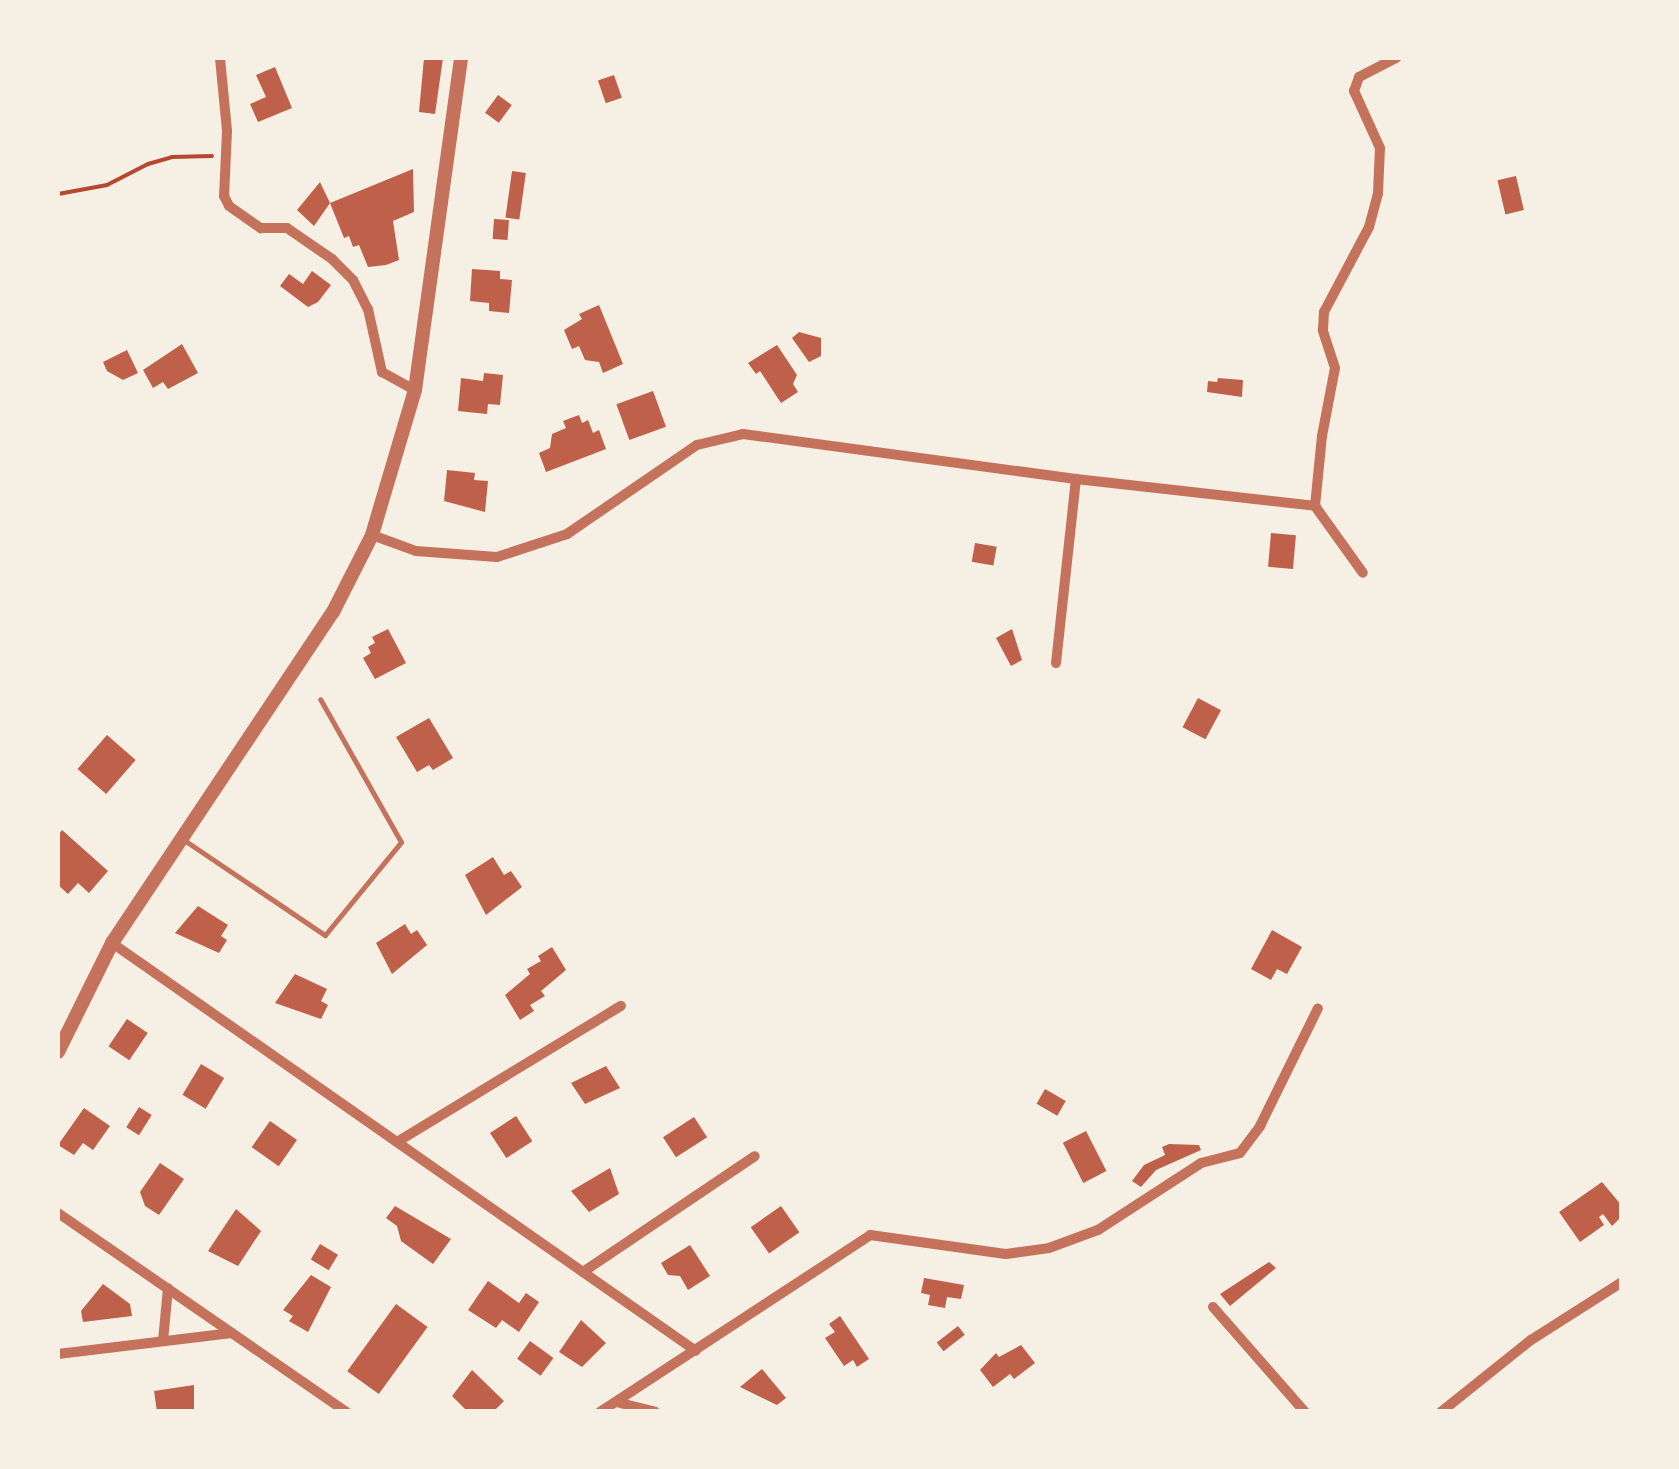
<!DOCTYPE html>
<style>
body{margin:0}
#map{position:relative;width:1679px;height:1469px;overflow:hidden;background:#f6efe4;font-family:"Work Sans",sans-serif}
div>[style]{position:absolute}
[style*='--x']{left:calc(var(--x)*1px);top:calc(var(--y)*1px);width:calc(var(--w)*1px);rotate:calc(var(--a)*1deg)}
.building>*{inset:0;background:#bf614a;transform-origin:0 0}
.path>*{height:4px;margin:-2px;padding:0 2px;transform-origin:2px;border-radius:2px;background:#b5482f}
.service>*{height:5px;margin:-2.5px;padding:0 2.5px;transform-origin:2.5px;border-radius:2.5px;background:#c5725c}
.minor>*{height:10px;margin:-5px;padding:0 5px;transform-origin:5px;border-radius:5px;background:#c5725c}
.tertiary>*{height:14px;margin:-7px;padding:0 7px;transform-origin:7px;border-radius:7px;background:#c5725c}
span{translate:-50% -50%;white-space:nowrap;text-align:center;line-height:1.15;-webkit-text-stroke:8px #f6efe4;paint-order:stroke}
.frame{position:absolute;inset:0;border:60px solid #f6efe4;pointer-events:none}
</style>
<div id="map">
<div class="building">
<i style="clip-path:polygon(424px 58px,443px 58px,435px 114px,419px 112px)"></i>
<i style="clip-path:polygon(275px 67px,292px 108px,258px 122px,250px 104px,266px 97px,256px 75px)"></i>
<i style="left:614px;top:75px;width:24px;height:17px;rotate:71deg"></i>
<i style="left:498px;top:95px;width:17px;height:22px;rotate:36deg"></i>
<i style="clip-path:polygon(413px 169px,414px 212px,393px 221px,399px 260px,386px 265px,368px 267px,359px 245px,353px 247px,349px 236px,344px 238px,330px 203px,314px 226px,297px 210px,320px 182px,330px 203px)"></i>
<i style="left:512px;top:171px;width:14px;height:47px;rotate:8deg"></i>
<i style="left:1516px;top:176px;width:35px;height:19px;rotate:77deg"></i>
<i style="left:494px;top:219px;width:15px;height:20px;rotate:4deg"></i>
<i style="clip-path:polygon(472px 269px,500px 271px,500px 279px,512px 280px,509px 313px,489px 311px,489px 303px,470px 301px)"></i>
<i style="clip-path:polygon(312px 271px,331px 285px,318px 302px,308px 307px,280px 286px,289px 274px,303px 284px)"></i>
<i style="clip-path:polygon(599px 305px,623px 364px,603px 373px,599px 362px,585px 360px,579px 346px,572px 349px,564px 330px,582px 319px,579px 314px)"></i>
<i style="clip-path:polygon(799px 332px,821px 338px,821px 356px,809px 362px,792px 338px)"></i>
<i style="clip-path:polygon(182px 344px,198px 373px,168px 389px,163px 382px,153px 388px,143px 370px)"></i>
<i style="clip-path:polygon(777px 345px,797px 375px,793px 384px,798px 392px,781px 403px,760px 371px,756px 374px,748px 363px)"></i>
<i style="clip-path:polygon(127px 350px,138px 373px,123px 380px,107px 371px,103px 362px)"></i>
<i style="clip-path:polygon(484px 373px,503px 375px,500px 405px,488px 404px,487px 414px,458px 411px,461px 378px,483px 381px)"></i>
<i style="clip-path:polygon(1218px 378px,1243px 380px,1242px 397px,1207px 392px,1208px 381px,1217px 382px)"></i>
<i style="left:653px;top:391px;width:38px;height:39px;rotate:70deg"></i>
<i style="clip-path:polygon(579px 415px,582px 423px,588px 420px,593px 433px,599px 430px,606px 449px,546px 472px,539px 453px,550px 448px,552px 434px,566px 428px,563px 421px)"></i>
<i style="clip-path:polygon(447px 470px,475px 473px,474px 480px,488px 481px,485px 512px,444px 501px)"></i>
<i style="left:1271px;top:533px;width:25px;height:34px;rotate:5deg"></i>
<i style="left:975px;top:543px;width:22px;height:19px;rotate:10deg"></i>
<i style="clip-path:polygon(388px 629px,406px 663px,375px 679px,363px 658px,371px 653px,368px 647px,375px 643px,372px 637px)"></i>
<i style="clip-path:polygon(1012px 629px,1022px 660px,1011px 666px,996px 638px)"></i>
<i style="left:1198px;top:698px;width:26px;height:33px;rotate:28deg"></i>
<i style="clip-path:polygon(429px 718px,453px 758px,433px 770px,429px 765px,417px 772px,396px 737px)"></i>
<i style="left:107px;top:735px;width:38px;height:45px;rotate:41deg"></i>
<i style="clip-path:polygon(62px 830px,108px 871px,89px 893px,78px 883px,68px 894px,58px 885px,58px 835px)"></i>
<i style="clip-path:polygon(493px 857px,504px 875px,511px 871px,522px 887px,486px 915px,465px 875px)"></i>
<i style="clip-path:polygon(198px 906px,228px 925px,221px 936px,227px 940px,219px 953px,175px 933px)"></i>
<i style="clip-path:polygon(405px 924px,411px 934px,417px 930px,427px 945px,392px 974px,376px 943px)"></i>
<i style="clip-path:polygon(1272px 930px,1302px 947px,1287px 974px,1277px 969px,1271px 980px,1251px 969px)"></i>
<i style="clip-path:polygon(552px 947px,566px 970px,541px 991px,545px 996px,530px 1005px,534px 1011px,520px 1020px,505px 995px,530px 974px,527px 969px,541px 961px,538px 956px)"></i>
<i style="clip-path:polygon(295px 974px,327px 989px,321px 1001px,328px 1005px,321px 1019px,275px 1003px)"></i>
<i style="left:127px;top:1019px;width:25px;height:33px;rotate:34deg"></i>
<i style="left:201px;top:1064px;width:27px;height:36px;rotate:31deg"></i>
<i style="clip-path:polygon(606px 1066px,620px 1088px,585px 1104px,571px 1083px)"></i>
<i style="left:1045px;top:1089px;width:24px;height:17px;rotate:30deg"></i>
<i style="left:139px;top:1107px;width:15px;height:24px;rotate:32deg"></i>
<i style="clip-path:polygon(84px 1108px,110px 1126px,93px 1150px,83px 1143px,74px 1155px,58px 1145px)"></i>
<i style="left:516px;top:1116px;width:30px;height:31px;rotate:57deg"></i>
<i style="left:694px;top:1117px;width:24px;height:37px;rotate:57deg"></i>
<i style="left:270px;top:1121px;width:33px;height:32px;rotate:35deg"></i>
<i style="left:1086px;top:1131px;width:45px;height:26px;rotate:63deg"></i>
<i style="clip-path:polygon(1169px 1144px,1199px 1145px,1201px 1150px,1156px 1170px,1141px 1187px,1132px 1181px,1144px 1165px,1165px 1155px,1162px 1147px)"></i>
<i style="clip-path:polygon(160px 1163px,184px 1179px,159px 1215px,145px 1206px,140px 1192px)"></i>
<i style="clip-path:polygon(610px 1168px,619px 1194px,589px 1212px,571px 1191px)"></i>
<i style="clip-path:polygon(1602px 1182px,1622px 1206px,1622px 1216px,1612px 1226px,1603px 1214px,1599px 1217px,1604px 1225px,1580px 1242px,1559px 1212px)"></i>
<i style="clip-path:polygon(395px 1206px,451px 1239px,433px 1264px,401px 1241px,397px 1226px,386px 1218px)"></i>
<i style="left:781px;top:1206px;width:32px;height:37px;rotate:55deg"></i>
<i style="clip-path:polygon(236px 1209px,261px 1231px,238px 1266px,208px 1251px)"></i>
<i style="left:320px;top:1244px;width:21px;height:18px;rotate:31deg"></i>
<i style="clip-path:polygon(690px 1245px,710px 1276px,688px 1290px,680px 1276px,668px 1275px,661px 1263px)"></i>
<i style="clip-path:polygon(1269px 1262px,1276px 1268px,1230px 1306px,1220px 1294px)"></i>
<i style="clip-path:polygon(311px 1275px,331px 1287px,308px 1332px,289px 1321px,293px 1316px,283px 1310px)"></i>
<i style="clip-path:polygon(924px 1278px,964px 1285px,961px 1299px,947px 1297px,945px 1308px,928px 1305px,930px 1295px,921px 1293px)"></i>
<i style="clip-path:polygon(488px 1281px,519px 1303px,526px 1293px,539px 1302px,519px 1332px,502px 1320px,496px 1328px,468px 1310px)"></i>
<i style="clip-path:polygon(103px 1284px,130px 1304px,132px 1316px,83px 1322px,81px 1311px)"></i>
<i style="left:396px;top:1304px;width:39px;height:83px;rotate:36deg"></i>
<i style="clip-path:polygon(840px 1316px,869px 1359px,857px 1367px,853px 1360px,844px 1366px,825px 1338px,835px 1332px,829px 1324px)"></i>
<i style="clip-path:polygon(581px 1320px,606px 1343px,582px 1367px,559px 1352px)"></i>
<i style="left:958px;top:1326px;width:11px;height:27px;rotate:52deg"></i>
<i style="left:530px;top:1341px;width:29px;height:22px;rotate:36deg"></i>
<i style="clip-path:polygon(1021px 1345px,1035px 1363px,1014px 1379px,1010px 1374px,993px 1387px,980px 1370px,996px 1353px,999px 1357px)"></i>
<i style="clip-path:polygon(762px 1369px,786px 1398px,777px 1405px,740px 1387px)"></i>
<i style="clip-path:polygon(472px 1370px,504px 1401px,493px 1412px,468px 1412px,452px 1396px)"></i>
<i style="clip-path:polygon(194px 1385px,194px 1412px,157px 1412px,154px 1391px)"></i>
</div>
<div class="path">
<i style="--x:58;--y:194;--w:50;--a:-10.4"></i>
<i style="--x:107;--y:185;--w:46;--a:-27.1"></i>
<i style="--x:148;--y:164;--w:25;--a:-16"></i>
<i style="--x:172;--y:157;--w:40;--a:-1.4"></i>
</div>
<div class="service">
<i style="--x:184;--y:840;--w:170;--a:34"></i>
<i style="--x:325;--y:935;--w:120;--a:-50.7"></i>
<i style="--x:401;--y:842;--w:164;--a:-119.5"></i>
</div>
<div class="minor">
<i style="--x:220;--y:58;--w:73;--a:84.5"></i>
<i style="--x:227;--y:131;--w:65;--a:92.6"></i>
<i style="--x:224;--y:196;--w:11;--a:63"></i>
<i style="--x:229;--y:206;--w:39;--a:35"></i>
<i style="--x:261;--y:228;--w:26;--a:0"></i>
<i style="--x:287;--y:228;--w:55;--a:34.6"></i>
<i style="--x:332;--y:259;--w:30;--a:45"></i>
<i style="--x:353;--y:280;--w:33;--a:63"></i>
<i style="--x:368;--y:309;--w:65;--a:77.5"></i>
<i style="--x:382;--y:372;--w:38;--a:29"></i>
<i style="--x:1315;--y:506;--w:70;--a:-84.3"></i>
<i style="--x:1322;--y:436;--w:69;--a:-79.2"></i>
<i style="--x:1335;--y:368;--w:40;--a:-108"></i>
<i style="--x:1323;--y:330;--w:18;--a:-87"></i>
<i style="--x:1324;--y:312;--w:96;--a:-62.1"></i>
<i style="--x:1369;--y:227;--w:35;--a:-75"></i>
<i style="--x:1378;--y:193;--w:45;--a:-87.5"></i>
<i style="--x:1380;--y:148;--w:63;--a:-114.5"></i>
<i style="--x:1354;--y:91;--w:15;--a:-70"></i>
<i style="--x:1359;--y:77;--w:42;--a:-27.2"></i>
<i style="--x:372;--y:535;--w:47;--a:20"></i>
<i style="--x:416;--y:551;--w:81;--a:4.2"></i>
<i style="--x:497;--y:557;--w:74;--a:-18.2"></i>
<i style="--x:567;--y:534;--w:158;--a:-34.4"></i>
<i style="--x:697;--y:445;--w:47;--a:-13.4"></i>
<i style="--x:743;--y:434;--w:336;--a:7.7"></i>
<i style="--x:1076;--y:479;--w:241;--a:6.4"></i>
<i style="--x:1315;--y:506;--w:82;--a:54.4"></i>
<i style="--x:1056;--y:663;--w:185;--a:-83.8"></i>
<i style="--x:112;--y:943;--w:712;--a:34.94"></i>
<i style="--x:397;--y:1142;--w:262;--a:-31.3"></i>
<i style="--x:58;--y:1213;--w:351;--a:34.6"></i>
<i style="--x:583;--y:1272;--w:207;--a:-34"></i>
<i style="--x:1213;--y:1307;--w:140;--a:48.8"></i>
<i style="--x:163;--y:1341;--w:53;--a:-84.6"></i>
<i style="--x:58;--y:1354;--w:175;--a:-6.9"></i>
<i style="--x:620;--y:1403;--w:36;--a:14"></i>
<i style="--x:600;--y:1412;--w:323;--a:-33.2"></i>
<i style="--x:870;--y:1235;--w:137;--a:8"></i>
<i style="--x:1006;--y:1254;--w:43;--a:-7.9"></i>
<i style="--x:1049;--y:1248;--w:52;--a:-20.2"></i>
<i style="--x:1098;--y:1230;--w:123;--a:-33"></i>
<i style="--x:1201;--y:1163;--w:40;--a:-14.4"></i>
<i style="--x:1240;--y:1153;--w:34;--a:-53"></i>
<i style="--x:1260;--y:1126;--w:131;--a:-63.8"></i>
<i style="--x:1441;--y:1412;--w:115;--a:-38.7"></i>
<i style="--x:1531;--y:1340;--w:108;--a:-32.5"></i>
</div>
<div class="tertiary">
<i style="--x:58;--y:1052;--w:122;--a:-63.6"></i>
<i style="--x:112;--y:943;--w:398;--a:-56.3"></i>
<i style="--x:333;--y:612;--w:86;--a:-63.1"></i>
<i style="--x:372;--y:535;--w:151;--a:-73.5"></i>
<i style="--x:415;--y:390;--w:335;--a:-82.1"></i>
</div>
<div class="frame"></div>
</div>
